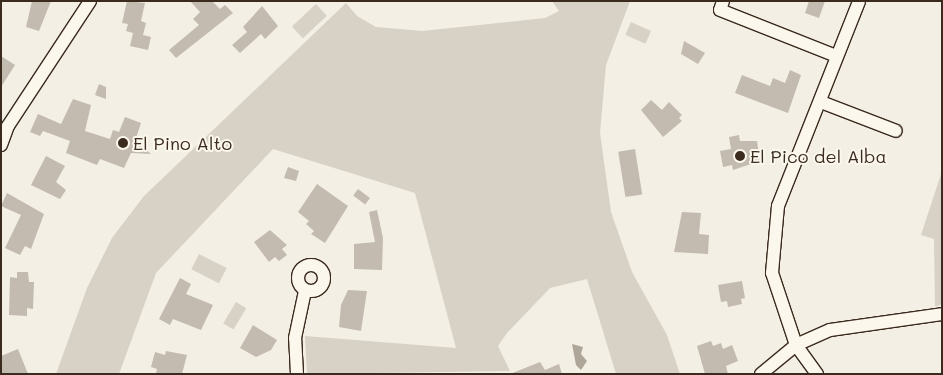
<!DOCTYPE html>
<style>
body{margin:0}
#map{position:relative;width:943px;height:375px;overflow:hidden;background:#f3efe4;font-family:Mali,sans-serif}
div>[style]{position:absolute}
[style*='--x']{left:calc(var(--x)*1px);top:calc(var(--y)*1px);width:calc(var(--w)*1px);rotate:calc(var(--a)*1deg)}
.green>*{inset:0;background:#d8d1c6;transform-origin:0 0}
.water>*{inset:0;background:#afa69a}
.building>*{inset:0;background:#c3bbb0;transform-origin:0 0}
.roads{filter:drop-shadow(1px 0 #3b2a1e) drop-shadow(-1px 0 #3b2a1e) drop-shadow(0 1px #3b2a1e) drop-shadow(0 -1px #3b2a1e)}
.street>*{height:12px;margin:-6px;padding:0 6px;transform-origin:6px;border-radius:6px;background:#fbf7ec}
.street>.ring{margin:-6px;padding:0;box-sizing:content-box;background:none;border:12px solid #fbf7ec;border-radius:50%}
.dots>*{width:14px;height:14px;translate:-50% -50%;box-sizing:border-box;border:2px solid #fbf7ec;border-radius:50%}
span{translate:-50% -50%;white-space:nowrap;text-align:center;line-height:1.15;-webkit-text-stroke:4px #fbf7ec;paint-order:stroke}
.poi-label{font-size:18px;color:#3b2a1e}
.left{translate:0 -50%;text-align:left}
.frame{position:absolute;inset:0;border:2px solid #3b2a1e;pointer-events:none}
</style>
<div id="map">
<div class="green">
<i style="clip-path:polygon(552px 1px,630px 1px,606px 65px,600px 133px,611px 212px,632px 272px,667px 335px,680px 374px,616px 374px,587px 279px,550px 288px,507px 333px,498px 346px,510px 371px,307px 374px,305px 336px,456px 348px,415px 193px,273px 149px,156px 273px,119px 374px,56px 374px,87px 288px,112px 238px,144px 196px,346px 3px,357px 16px,376px 27px,422px 31px,545px 18px,559px 11px)"></i>
<i style="left:316px;top:4px;width:16px;height:33px;rotate:47deg"></i>
<i style="left:631px;top:22px;width:22px;height:14px;rotate:24deg"></i>
<i style="clip-path:polygon(942px 171px,942px 304px,935px 307px,934px 239px,921px 235px)"></i>
<i style="left:199px;top:254px;width:31px;height:17px;rotate:27deg"></i>
<i style="left:236px;top:302px;width:12px;height:25px;rotate:31deg"></i>
</div>
<div class="water">
<i style="clip-path:polygon(572px 344px,583px 347px,581px 354px,587px 361px,581px 370px,576px 365px)"></i>
</div>
<div class="building">
<i style="clip-path:polygon(32px 1px,51px 1px,39px 31px,26px 27px)"></i>
<i style="clip-path:polygon(127px 1px,145px 3px,141px 21px,146px 23px,143px 35px,151px 37px,148px 50px,130px 46px,133px 33px,126px 31px,128px 24px,122px 23px)"></i>
<i style="clip-path:polygon(190px 1px,212px 1px,220px 9px,225px 5px,233px 13px,176px 58px,169px 50px,199px 25px,193px 19px,200px 12px)"></i>
<i style="clip-path:polygon(809px 1px,825px 1px,819px 18px,805px 13px)"></i>
<i style="clip-path:polygon(262px 6px,278px 26px,265px 39px,261px 34px,240px 53px,232px 45px,247px 32px,243px 27px)"></i>
<i style="clip-path:polygon(684px 41px,705px 53px,698px 64px,681px 54px)"></i>
<i style="clip-path:polygon(1px 56px,15px 65px,1px 87px)"></i>
<i style="clip-path:polygon(790px 70px,801px 75px,788px 113px,735px 93px,742px 75px,770px 86px,773px 78px,785px 83px)"></i>
<i style="clip-path:polygon(99px 84px,106px 87px,106px 99px,95px 95px)"></i>
<i style="clip-path:polygon(73px 99px,91px 105px,85px 131px,110px 139px,113px 130px,119px 132px,125px 117px,141px 123px,135px 141px,151px 154px,131px 153px,124px 168px,100px 159px,97px 165px,66px 153px,70px 141px,43px 131px,40px 136px,30px 132px,38px 114px,61px 124px)"></i>
<i style="clip-path:polygon(651px 100px,662px 110px,669px 102px,682px 115px,679px 118px,682px 121px,663px 137px,641px 110px)"></i>
<i style="clip-path:polygon(739px 135px,740px 141px,757px 141px,760px 161px,733px 170px,732px 165px,723px 167px,720px 151px,731px 149px,729px 137px)"></i>
<i style="left:635px;top:149px;width:46px;height:17px;rotate:81deg"></i>
<i style="clip-path:polygon(46px 156px,65px 166px,56px 182px,66px 190px,60px 199px,31px 185px)"></i>
<i style="clip-path:polygon(288px 167px,299px 171px,296px 181px,284px 178px)"></i>
<i style="clip-path:polygon(317px 184px,348px 206px,325px 243px,311px 234px,314px 231px,306px 224px,309px 221px,298px 212px)"></i>
<i style="left:358px;top:189px;width:15px;height:8px;rotate:37deg"></i>
<i style="clip-path:polygon(7px 193px,44px 214px,31px 249px,25px 246px,20px 255px,5px 248px,21px 215px,1px 206px)"></i>
<i style="clip-path:polygon(377px 210px,383px 238px,382px 270px,354px 269px,354px 244px,375px 242px,369px 212px)"></i>
<i style="clip-path:polygon(682px 212px,701px 213px,699px 234px,709px 235px,708px 254px,674px 252px)"></i>
<i style="clip-path:polygon(270px 230px,287px 245px,282px 249px,287px 255px,279px 261px,275px 257px,269px 262px,254px 242px)"></i>
<i style="clip-path:polygon(17px 272px,28px 272px,29px 282px,34px 282px,33px 309px,27px 308px,27px 316px,9px 315px,10px 277px,17px 278px)"></i>
<i style="clip-path:polygon(180px 278px,191px 284px,186px 294px,213px 305px,201px 330px,173px 319px,170px 325px,159px 319px)"></i>
<i style="clip-path:polygon(742px 281px,745px 298px,741px 299px,742px 304px,728px 307px,727px 301px,721px 302px,718px 285px)"></i>
<i style="clip-path:polygon(348px 290px,367px 291px,361px 331px,339px 327px,341px 305px)"></i>
<i style="clip-path:polygon(253px 325px,277px 340px,271px 350px,256px 357px,240px 348px)"></i>
<i style="clip-path:polygon(711px 341px,713px 346px,721px 343px,723px 349px,732px 345px,738px 361px,726px 366px,728px 374px,705px 374px,697px 346px)"></i>
<i style="clip-path:polygon(18px 349px,28px 374px,1px 374px,1px 356px)"></i>
<i style="clip-path:polygon(166px 351px,187px 355px,182px 374px,156px 374px,157px 369px,151px 367px,155px 352px,165px 355px)"></i>
<i style="clip-path:polygon(540px 362px,545px 370px,559px 364px,562px 374px,510px 374px)"></i>
</div>
<div class="roads">
<div class="street">
<i style="--x:723;--y:1;--w:9;--a:108"></i>
<i style="--x:720;--y:10;--w:125;--a:21.6"></i>
<i style="--x:821;--y:102;--w:80;--a:21.1"></i>
<i style="--x:1;--y:145;--w:20;--a:-70"></i>
<i style="--x:8;--y:126;--w:149;--a:-56.7"></i>
<i class="ring" style="left:298px;top:265px;width:14px;height:14px"></i>
<i style="--x:297;--y:374;--w:36;--a:-93"></i>
<i style="--x:295;--y:338;--w:48;--a:-78"></i>
<i style="--x:761;--y:374;--w:45;--a:-39.6"></i>
<i style="--x:796;--y:345;--w:37;--a:-24"></i>
<i style="--x:830;--y:330;--w:113;--a:-8.1"></i>
<i style="--x:817;--y:374;--w:36;--a:-126"></i>
<i style="--x:796;--y:345;--w:76;--a:-108.4"></i>
<i style="--x:772;--y:273;--w:67;--a:-84.9"></i>
<i style="--x:778;--y:206;--w:220;--a:-68.4"></i>
</div>
</div>
<div class="dots">
<i style="left:123px;top:143px;background:#3b2a1e"></i>
<i style="left:740px;top:156px;background:#3b2a1e"></i>
</div>
<div class="poi-label">
<span class="left" style="left:133px;top:143px">El Pino Alto</span>
<span class="left" style="left:750px;top:156px">El Pico del Alba</span>
</div>
<div class="frame"></div>
</div>
